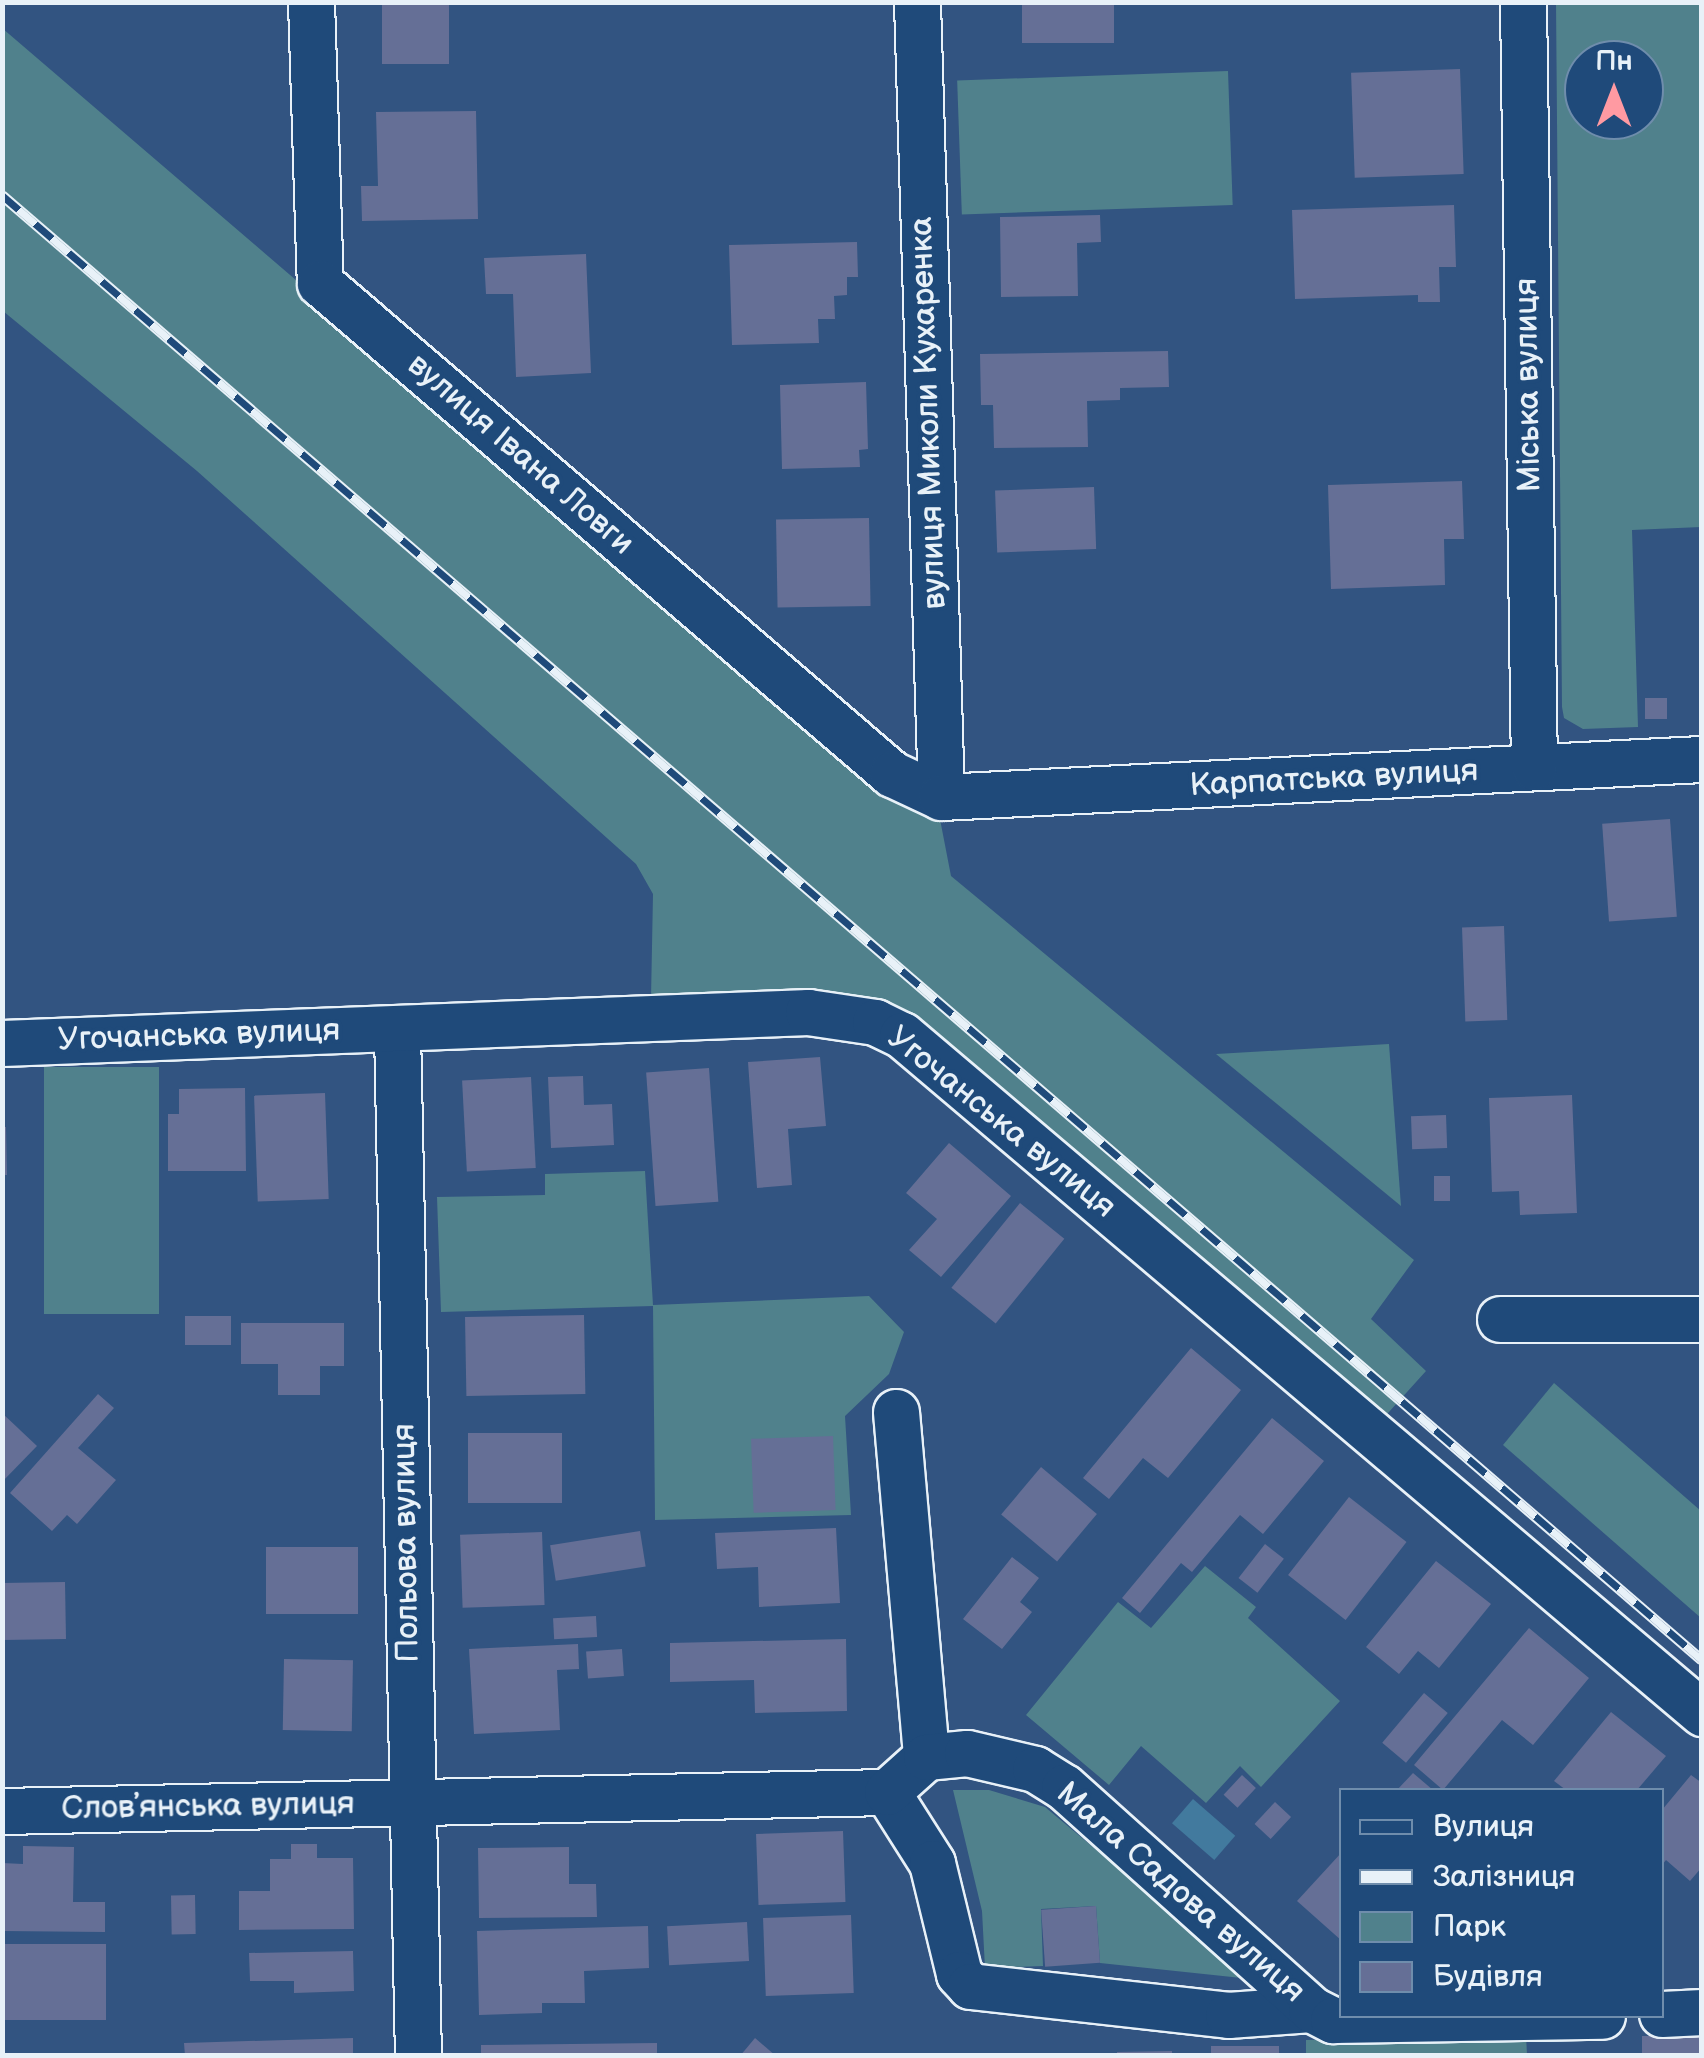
<!DOCTYPE html>
<meta charset="utf-8">
<style>
body{margin:0}
#map{position:relative;width:1704px;height:2058px;overflow:hidden;background:#325481;font-family:"Balsamiq Sans",sans-serif}
div>[style]{position:absolute}
[style*='--x']{left:calc(var(--x)*1px);top:calc(var(--y)*1px);width:calc(var(--w)*1px);rotate:calc(var(--a)*1deg)}
.green>*{inset:0;background:#50818c;transform-origin:0 0}
.water>*{inset:0;background:#427a9e;transform-origin:0 0}
.building>*{inset:0;background:#656f96;transform-origin:0 0}
.roads{filter:drop-shadow(2px 0 #e8f1f8) drop-shadow(-2px 0 #e8f1f8) drop-shadow(0 2px #e8f1f8) drop-shadow(0 -2px #e8f1f8)}
.minor>*{height:45px;margin:-22.5px;padding:0 22.5px;transform-origin:22.5px;border-radius:22.5px;background:#1f4a7a}
.rail>*{height:11px;margin-top:-5.5px;transform-origin:0;background:repeating-linear-gradient(90deg,#1f4a7a 0 22px,#e8f1f8 0 44px);box-sizing:border-box;border-block:2px solid #e8f1f8}
span{translate:-50% -50%;white-space:nowrap;text-align:center;line-height:1.15;-webkit-text-stroke:8px #1f4a7a;paint-order:stroke}
.street-label{font-size:32px;color:#e8f1f8}
.frame{position:absolute;inset:0;border:5px solid #e8f1f8;pointer-events:none}
.legend{position:absolute;left:1339px;top:1788px;width:325px;height:230px;box-sizing:border-box;background:#1f4a7a;border:2px solid #6f8dac;margin:0;padding:12px 18px;list-style:none;font-size:30px;color:#e8f1f8}
.legend li{display:flex;align-items:center;gap:20px;height:50px}
.legend b{width:50px;border:2px solid #6f8dac}
.north{position:absolute;left:1564px;top:40px;width:100px;height:100px;box-sizing:border-box;background:#1f4a7a;border:2px solid #6f8dac;border-radius:50%;rotate:0deg;font-size:28px;font-weight:700;line-height:40px;text-align:center;color:#e8f1f8}
.north::after{content:'';display:block;margin:auto;width:35px;height:45px;background:#ff9aa2;clip-path:polygon(50% 0,100% 100%,50% 72%,0 100%)}
</style>
<div id="map">
<div class="green">
<i style="clip-path:polygon(evenodd,1556px 3px,1701px 3px,1701px 527px,1632px 530px,1638px 727px,1583px 729px,1564px 718px,1562px 707px,1556px 3px,1584px 60px,1644px 60px,1644px 120px,1584px 120px,1584px 60px)"></i>
<i style="clip-path:polygon(2px 28px,886px 786px,939px 814px,951px 876px,1414px 1260px,1371px 1319px,1426px 1371px,1379px 1423px,871px 1000px,803px 992px,651px 998px,653px 894px,636px 864px,197px 471px,3px 311px)"></i>
<i style="left:1228px;top:71px;width:134px;height:271px;rotate:88deg"></i>
<i style="clip-path:polygon(1389px 1044px,1401px 1206px,1216px 1054px)"></i>
<i style="left:159px;top:1067px;width:247px;height:115px;rotate:90deg"></i>
<i style="clip-path:polygon(645px 1171px,653px 1305px,869px 1296px,904px 1332px,889px 1374px,845px 1416px,851px 1515px,655px 1520px,653px 1306px,441px 1312px,437px 1197px,545px 1195px,545px 1174px)"></i>
<i style="clip-path:polygon(1554px 1383px,1701px 1511px,1701px 1618px,1503px 1445px)"></i>
<i style="clip-path:polygon(1205px 1566px,1256px 1607px,1248px 1618px,1340px 1701px,1261px 1787px,1240px 1766px,1206px 1803px,1141px 1746px,1109px 1785px,1026px 1715px,1118px 1602px,1151px 1628px)"></i>
<i style="clip-path:polygon(953px 1790px,989px 1790px,1045px 1807px,1251px 1979px,1100px 1963px,1096px 1906px,1041px 1909px,1043px 1966px,985px 1968px,982px 1911px)"></i>
<i style="clip-path:polygon(1526px 2035px,1527px 2055px,1306px 2055px,1306px 2040px)"></i>
</div>
<div class="water">
<i style="left:1193px;top:1799px;width:56px;height:32px;rotate:41deg"></i>
</div>
<div class="building">
<i style="left:382px;top:2px;width:67px;height:62px"></i>
<i style="left:1022px;top:2px;width:92px;height:41px"></i>
<i style="left:1460px;top:69px;width:105px;height:109px;rotate:88deg"></i>
<i style="clip-path:polygon(476px 111px,478px 219px,362px 221px,361px 186px,378px 186px,376px 112px)"></i>
<i style="clip-path:polygon(1454px 205px,1456px 267px,1439px 267px,1440px 302px,1418px 302px,1418px 295px,1295px 299px,1292px 210px)"></i>
<i style="clip-path:polygon(1100px 215px,1101px 242px,1077px 243px,1078px 296px,1001px 297px,1000px 217px)"></i>
<i style="clip-path:polygon(857px 242px,858px 277px,847px 277px,847px 295px,834px 296px,835px 319px,818px 319px,819px 343px,732px 345px,729px 245px)"></i>
<i style="clip-path:polygon(586px 254px,591px 373px,516px 377px,513px 294px,486px 294px,484px 258px)"></i>
<i style="clip-path:polygon(1168px 351px,1169px 387px,1120px 388px,1120px 400px,1087px 401px,1088px 447px,994px 448px,993px 405px,981px 405px,980px 354px)"></i>
<i style="clip-path:polygon(866px 382px,868px 449px,859px 450px,860px 467px,782px 469px,780px 385px)"></i>
<i style="clip-path:polygon(1462px 481px,1464px 539px,1444px 539px,1445px 585px,1331px 589px,1328px 485px)"></i>
<i style="left:1094px;top:487px;width:62px;height:99px;rotate:88deg"></i>
<i style="left:869px;top:518px;width:88px;height:93px;rotate:89deg"></i>
<i style="left:1645px;top:698px;width:22px;height:21px"></i>
<i style="left:1670px;top:819px;width:98px;height:68px;rotate:86deg"></i>
<i style="left:1504px;top:926px;width:94px;height:42px;rotate:88deg"></i>
<i style="clip-path:polygon(820px 1057px,826px 1126px,788px 1129px,792px 1185px,757px 1188px,748px 1062px)"></i>
<i style="left:709px;top:1068px;width:134px;height:63px;rotate:86deg"></i>
<i style="clip-path:polygon(583px 1076px,584px 1105px,612px 1104px,614px 1145px,551px 1148px,548px 1077px)"></i>
<i style="left:531px;top:1077px;width:91px;height:69px;rotate:87deg"></i>
<i style="clip-path:polygon(245px 1088px,246px 1171px,168px 1171px,168px 1114px,179px 1114px,179px 1089px)"></i>
<i style="left:325px;top:1093px;width:106px;height:71px;rotate:88deg"></i>
<i style="clip-path:polygon(1572px 1095px,1577px 1213px,1520px 1215px,1519px 1191px,1492px 1192px,1489px 1098px)"></i>
<i style="left:1446px;top:1115px;width:33px;height:35px;rotate:88deg"></i>
<i style="clip-path:polygon(2px 1127px,6px 1127px,7px 1175px,2px 1175px)"></i>
<i style="clip-path:polygon(949px 1143px,1011px 1196px,941px 1277px,909px 1250px,937px 1219px,906px 1193px)"></i>
<i style="left:1434px;top:1176px;width:16px;height:25px"></i>
<i style="left:1020px;top:1203px;width:57px;height:109px;rotate:39deg"></i>
<i style="left:584px;top:1315px;width:79px;height:119px;rotate:89deg"></i>
<i style="left:231px;top:1316px;width:29px;height:46px;rotate:90deg"></i>
<i style="clip-path:polygon(241px 1323px,344px 1323px,344px 1366px,320px 1366px,320px 1395px,278px 1395px,278px 1364px,241px 1364px)"></i>
<i style="clip-path:polygon(1191px 1348px,1241px 1390px,1168px 1478px,1143px 1458px,1109px 1499px,1083px 1478px)"></i>
<i style="clip-path:polygon(98px 1394px,114px 1408px,78px 1448px,116px 1480px,77px 1524px,67px 1515px,52px 1531px,10px 1493px)"></i>
<i style="clip-path:polygon(2px 1413px,37px 1446px,2px 1482px)"></i>
<i style="clip-path:polygon(1272px 1418px,1324px 1461px,1263px 1534px,1240px 1515px,1192px 1572px,1181px 1563px,1140px 1613px,1122px 1598px)"></i>
<i style="left:468px;top:1433px;width:94px;height:70px"></i>
<i style="left:833px;top:1436px;width:74px;height:82px;rotate:88deg"></i>
<i style="left:1041px;top:1467px;width:73px;height:62px;rotate:40deg"></i>
<i style="left:1349px;top:1497px;width:73px;height:99px;rotate:38deg"></i>
<i style="clip-path:polygon(836px 1528px,840px 1603px,759px 1607px,758px 1567px,717px 1569px,715px 1533px)"></i>
<i style="left:640px;top:1531px;width:36px;height:91px;rotate:81deg"></i>
<i style="left:542px;top:1532px;width:73px;height:82px;rotate:88deg"></i>
<i style="left:1265px;top:1544px;width:24px;height:43px;rotate:38deg"></i>
<i style="left:266px;top:1547px;width:92px;height:67px"></i>
<i style="clip-path:polygon(1012px 1557px,1039px 1578px,1020px 1602px,1032px 1612px,1002px 1649px,963px 1619px)"></i>
<i style="clip-path:polygon(1436px 1561px,1491px 1604px,1439px 1668px,1418px 1651px,1399px 1674px,1366px 1647px)"></i>
<i style="left:65px;top:1582px;width:57px;height:63px;rotate:89deg"></i>
<i style="left:596px;top:1616px;width:21px;height:43px;rotate:87deg"></i>
<i style="clip-path:polygon(1529px 1628px,1589px 1678px,1533px 1745px,1502px 1720px,1443px 1790px,1414px 1765px)"></i>
<i style="clip-path:polygon(846px 1639px,847px 1711px,755px 1713px,754px 1680px,670px 1682px,670px 1643px)"></i>
<i style="clip-path:polygon(578px 1644px,579px 1669px,557px 1670px,560px 1730px,474px 1734px,469px 1649px)"></i>
<i style="left:622px;top:1649px;width:27px;height:36px;rotate:86deg"></i>
<i style="left:284px;top:1659px;width:69px;height:71px;rotate:1deg"></i>
<i style="left:1424px;top:1693px;width:31px;height:65px;rotate:40deg"></i>
<i style="clip-path:polygon(1611px 1712px,1666px 1756px,1637px 1790px,1566px 1790px,1554px 1781px)"></i>
<i style="clip-path:polygon(1413px 1773px,1433px 1790px,1397px 1790px)"></i>
<i style="left:1242px;top:1775px;width:19px;height:27px;rotate:43deg"></i>
<i style="clip-path:polygon(1691px 1775px,1702px 1783px,1702px 1867px,1690px 1881px,1666px 1860px,1662px 1865px,1662px 1810px)"></i>
<i style="left:1275px;top:1802px;width:22px;height:30px;rotate:43deg"></i>
<i style="left:843px;top:1831px;width:71px;height:87px;rotate:88deg"></i>
<i style="clip-path:polygon(291px 1844px,317px 1844px,317px 1858px,353px 1858px,354px 1929px,239px 1930px,239px 1891px,270px 1891px,270px 1859px,291px 1859px)"></i>
<i style="clip-path:polygon(23px 1846px,74px 1847px,73px 1902px,105px 1902px,105px 1932px,2px 1931px,2px 1863px,23px 1864px)"></i>
<i style="clip-path:polygon(569px 1847px,569px 1884px,596px 1884px,597px 1917px,479px 1918px,478px 1848px)"></i>
<i style="clip-path:polygon(1342px 1852px,1342px 1941px,1297px 1901px)"></i>
<i style="left:195px;top:1895px;width:39px;height:24px;rotate:89deg"></i>
<i style="left:1096px;top:1906px;width:57px;height:55px;rotate:86deg"></i>
<i style="left:851px;top:1915px;width:78px;height:88px;rotate:88deg"></i>
<i style="left:747px;top:1922px;width:39px;height:80px;rotate:87deg"></i>
<i style="clip-path:polygon(648px 1926px,649px 1968px,584px 1971px,585px 2003px,542px 2003px,542px 2013px,479px 2015px,477px 1931px)"></i>
<i style="left:2px;top:1944px;width:104px;height:76px"></i>
<i style="clip-path:polygon(353px 1951px,354px 1991px,294px 1993px,294px 1981px,250px 1981px,249px 1953px)"></i>
<i style="left:1702px;top:2036px;width:20px;height:60px;rotate:90deg"></i>
<i style="clip-path:polygon(353px 2038px,353px 2056px,185px 2056px,184px 2043px)"></i>
<i style="clip-path:polygon(755px 2038px,776px 2056px,740px 2056px)"></i>
<i style="clip-path:polygon(657px 2043px,657px 2056px,481px 2056px,481px 2045px)"></i>
<i style="left:1279px;top:2046px;width:10px;height:68px;rotate:90deg"></i>
<i style="clip-path:polygon(1172px 2051px,1172px 2056px,1117px 2056px,1117px 2052px)"></i>
</div>
<div class="roads">
<div class="minor">
<i style="--x:311;--y:2;--w:281;--a:88.2"></i>
<i style="--x:320;--y:283;--w:754;--a:40.64"></i>
<i style="--x:892;--y:774;--w:54;--a:25.1"></i>
<i style="--x:917;--y:2;--w:795;--a:88.27"></i>
<i style="--x:941;--y:797;--w:762;--a:-2.86"></i>
<i style="--x:1523;--y:2;--w:765;--a:89.18"></i>
<i style="--x:397;--y:1030;--w:1026;--a:88.83"></i>
<i style="--x:2;--y:1043;--w:807;--a:-2.2"></i>
<i style="--x:808;--y:1012;--w:68;--a:8.5"></i>
<i style="--x:875;--y:1022;--w:30;--a:26"></i>
<i style="--x:902;--y:1035;--w:1049;--a:40.28"></i>
<i style="--x:1500;--y:1319;--w:202;--a:0"></i>
<i style="--x:896;--y:1412;--w:346;--a:85"></i>
<i style="--x:887;--y:1792;--w:84;--a:57.6"></i>
<i style="--x:932;--y:1863;--w:114;--a:76.3"></i>
<i style="--x:959;--y:1974;--w:16;--a:47"></i>
<i style="--x:970;--y:1986;--w:260;--a:6.4"></i>
<i style="--x:1228;--y:2015;--w:83;--a:-4.1"></i>
<i style="--x:2;--y:1811;--w:885;--a:-1.23"></i>
<i style="--x:887;--y:1792;--w:52;--a:-41.9"></i>
<i style="--x:926;--y:1757;--w:41;--a:-5.6"></i>
<i style="--x:967;--y:1753;--w:70;--a:13.2"></i>
<i style="--x:1035;--y:1769;--w:34;--a:32"></i>
<i style="--x:1064;--y:1787;--w:332;--a:41.9"></i>
<i style="--x:1311;--y:2009;--w:25;--a:27"></i>
<i style="--x:1333;--y:2020;--w:269;--a:-0.9"></i>
<i style="--x:1662;--y:2014;--w:40;--a:-2.9"></i>
</div>
</div>
<div class="rail">
<i style="--x:2;--y:195;--w:2244;--a:40.75"></i>
</div>
<div class="street-label">
<span style="left:1529px;top:385px;rotate:-91deg">Міська вулиця</span>
<span style="left:929px;top:413px;rotate:-92deg">вулиця Миколи Кухаренка</span>
<span style="left:520px;top:455px;rotate:41deg">вулиця Івана Ловги</span>
<span style="left:1334px;top:779px;rotate:-3deg">Карпатська вулиця</span>
<span style="left:199px;top:1036px;rotate:-2deg">Угочанська вулиця</span>
<span style="left:1001px;top:1123px;rotate:39deg">Угочанська вулиця</span>
<span style="left:407px;top:1543px;rotate:-91deg">Польова вулиця</span>
<span style="left:208px;top:1807px;rotate:-1deg">Словʼянська вулиця</span>
<span style="left:1180px;top:1893px;rotate:41deg">Мала Садова вулиця</span>
</div>
<div class="frame"></div>
<ul class="legend">
<li><b style="height:12px;background:#1f4a7a"></b>Вулиця</li>
<li><b style="height:12px;background:#e8f1f8"></b>Залізниця</li>
<li><b style="height:28px;background:#50818c"></b>Парк</li>
<li><b style="height:28px;background:#656f96"></b>Будівля</li>
</ul>
<div class="north">Пн</div>
</div>
